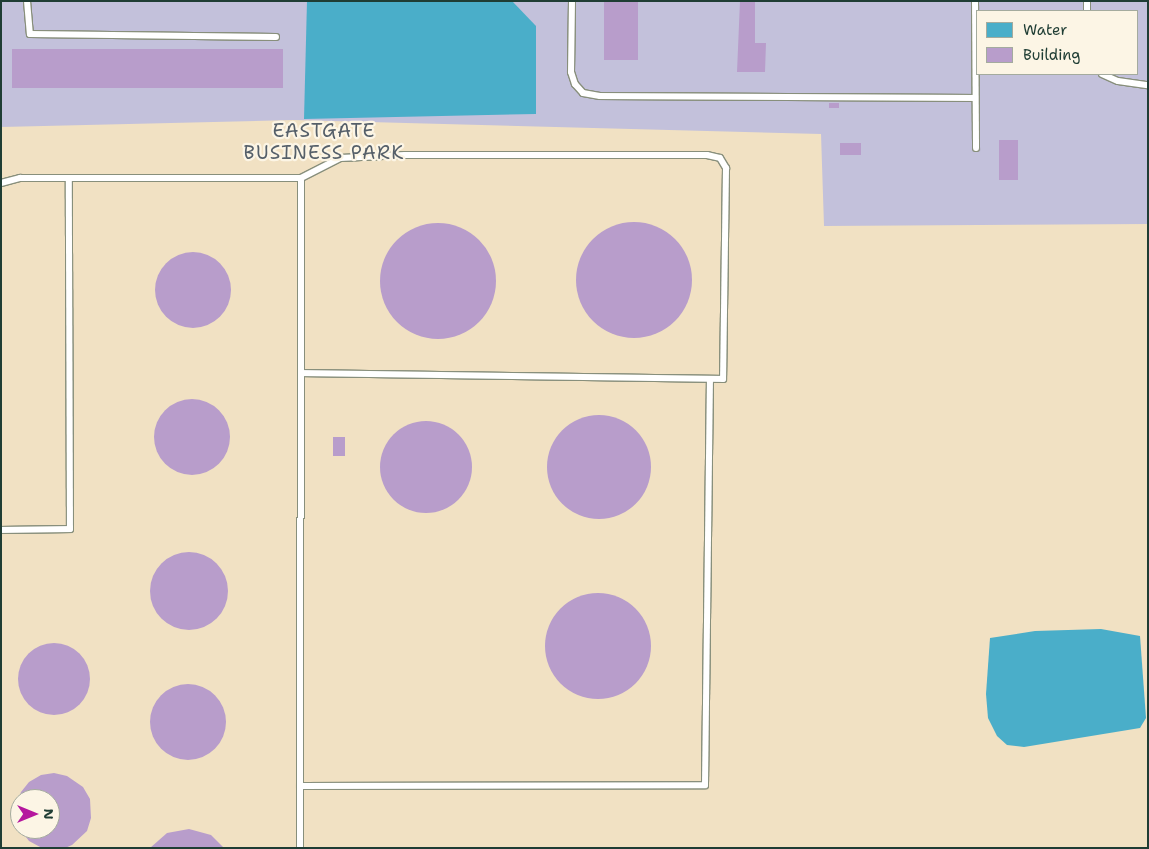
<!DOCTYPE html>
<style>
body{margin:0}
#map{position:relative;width:1149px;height:849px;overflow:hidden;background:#f1e1c3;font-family:"Shantell Sans",sans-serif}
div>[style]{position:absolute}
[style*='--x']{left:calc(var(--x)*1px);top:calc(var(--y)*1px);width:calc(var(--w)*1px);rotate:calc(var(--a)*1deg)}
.industrial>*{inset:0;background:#c3c1db}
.water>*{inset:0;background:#4aaec9}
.building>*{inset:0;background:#b89dcb;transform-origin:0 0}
.round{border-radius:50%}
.roads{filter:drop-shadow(1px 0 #888f7c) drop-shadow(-1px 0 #888f7c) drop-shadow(0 1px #888f7c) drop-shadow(0 -1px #888f7c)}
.lane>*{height:6px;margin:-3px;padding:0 3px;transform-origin:3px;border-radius:3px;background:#fff}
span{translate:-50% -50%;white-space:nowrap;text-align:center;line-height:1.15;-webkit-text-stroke:4.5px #fcf5e5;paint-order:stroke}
.neighbourhood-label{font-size:19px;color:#555f69;letter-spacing:1px}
.frame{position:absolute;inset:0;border:2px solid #1f3d34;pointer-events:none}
.legend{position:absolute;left:976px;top:10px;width:162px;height:65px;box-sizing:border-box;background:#fcf5e5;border:1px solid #a4ab9e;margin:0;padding:6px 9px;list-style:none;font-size:15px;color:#1f3d34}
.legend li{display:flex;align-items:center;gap:10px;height:25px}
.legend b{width:25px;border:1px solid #a4ab9e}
.north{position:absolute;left:10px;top:789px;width:50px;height:50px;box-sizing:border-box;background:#fcf5e5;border:1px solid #a4ab9e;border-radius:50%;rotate:90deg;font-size:14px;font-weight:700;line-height:20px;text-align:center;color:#1f3d34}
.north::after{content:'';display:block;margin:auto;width:18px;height:22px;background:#b5179e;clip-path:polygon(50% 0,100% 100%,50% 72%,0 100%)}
</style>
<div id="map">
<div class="industrial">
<i style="clip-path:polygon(evenodd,1px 1px,1148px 1px,1148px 224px,824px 226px,821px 134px,293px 120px,1px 127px,1px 1px,978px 11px,1138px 11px,1138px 74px,978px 74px,978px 11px)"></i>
</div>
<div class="water">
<i style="clip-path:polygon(307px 1px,512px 1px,536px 26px,536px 114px,304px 119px)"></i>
<i style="clip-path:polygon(1101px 629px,1140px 636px,1146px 718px,1140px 728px,1024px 747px,1007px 745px,997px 736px,988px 718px,986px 694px,990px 638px,1035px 631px)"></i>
</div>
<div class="building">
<i style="left:604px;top:1px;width:34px;height:59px"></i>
<i style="clip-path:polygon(740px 1px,755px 1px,755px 43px,766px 43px,765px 72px,737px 72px)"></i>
<i style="left:12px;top:49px;width:271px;height:39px"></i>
<i style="left:829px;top:103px;width:10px;height:5px"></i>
<i style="left:999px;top:140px;width:19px;height:40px"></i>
<i style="left:840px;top:143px;width:21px;height:12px"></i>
<i class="round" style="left:576px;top:222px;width:116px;height:116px"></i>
<i class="round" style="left:380px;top:223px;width:116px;height:116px"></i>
<i class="round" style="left:155px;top:252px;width:76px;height:76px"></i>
<i class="round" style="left:154px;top:399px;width:76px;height:76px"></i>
<i class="round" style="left:547px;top:415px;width:104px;height:104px"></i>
<i class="round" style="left:380px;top:421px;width:92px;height:92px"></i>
<i style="left:333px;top:437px;width:12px;height:19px"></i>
<i class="round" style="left:150px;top:552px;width:78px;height:78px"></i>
<i class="round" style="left:545px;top:593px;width:106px;height:106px"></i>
<i class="round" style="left:18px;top:643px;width:72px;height:72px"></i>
<i class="round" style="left:150px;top:684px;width:76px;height:76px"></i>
<i style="clip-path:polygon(evenodd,54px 773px,67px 776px,83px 787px,90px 799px,91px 818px,87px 831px,72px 845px,65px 848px,42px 848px,29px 841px,20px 829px,16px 818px,16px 805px,21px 792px,29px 782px,41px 775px,54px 773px,20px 799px,50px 799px,50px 829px,20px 829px,20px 799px)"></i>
<i style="clip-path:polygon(189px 829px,211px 835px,224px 848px,150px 848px,167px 833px)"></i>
</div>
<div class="roads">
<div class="lane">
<i style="--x:27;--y:1;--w:33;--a:85"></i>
<i style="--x:30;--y:34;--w:246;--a:0.7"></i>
<i style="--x:572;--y:1;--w:71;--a:90.8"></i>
<i style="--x:571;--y:72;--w:13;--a:72"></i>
<i style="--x:575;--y:84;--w:12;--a:48"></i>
<i style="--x:583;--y:93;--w:17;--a:10"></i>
<i style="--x:600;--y:96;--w:375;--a:0.3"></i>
<i style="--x:975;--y:1;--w:147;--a:89.6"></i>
<i style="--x:1087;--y:1;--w:10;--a:90"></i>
<i style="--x:1102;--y:74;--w:17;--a:24"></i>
<i style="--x:1118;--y:81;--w:30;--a:8"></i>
<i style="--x:1;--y:183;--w:20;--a:-15"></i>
<i style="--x:20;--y:178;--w:281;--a:0"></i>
<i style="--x:1;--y:530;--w:69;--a:-0.8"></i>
<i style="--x:70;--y:529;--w:351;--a:-90.2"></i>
<i style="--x:300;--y:786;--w:405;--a:-0.1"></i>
<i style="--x:705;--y:785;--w:406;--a:-89.3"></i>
<i style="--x:300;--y:848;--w:670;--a:-89.91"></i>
<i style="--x:301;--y:178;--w:44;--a:-27.1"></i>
<i style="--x:340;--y:158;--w:65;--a:-2.6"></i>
<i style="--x:405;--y:155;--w:302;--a:0"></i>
<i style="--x:707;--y:155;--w:13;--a:13"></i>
<i style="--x:720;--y:158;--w:12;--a:59"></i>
<i style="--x:726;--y:168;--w:211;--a:90.8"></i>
<i style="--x:723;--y:379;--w:422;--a:-179.2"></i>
</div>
</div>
<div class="neighbourhood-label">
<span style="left:324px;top:142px">EASTGATE<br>BUSINESS PARK</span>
</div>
<div class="frame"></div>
<ul class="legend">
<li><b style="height:14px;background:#4aaec9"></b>Water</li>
<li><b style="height:14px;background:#b89dcb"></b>Building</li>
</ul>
<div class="north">N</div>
</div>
